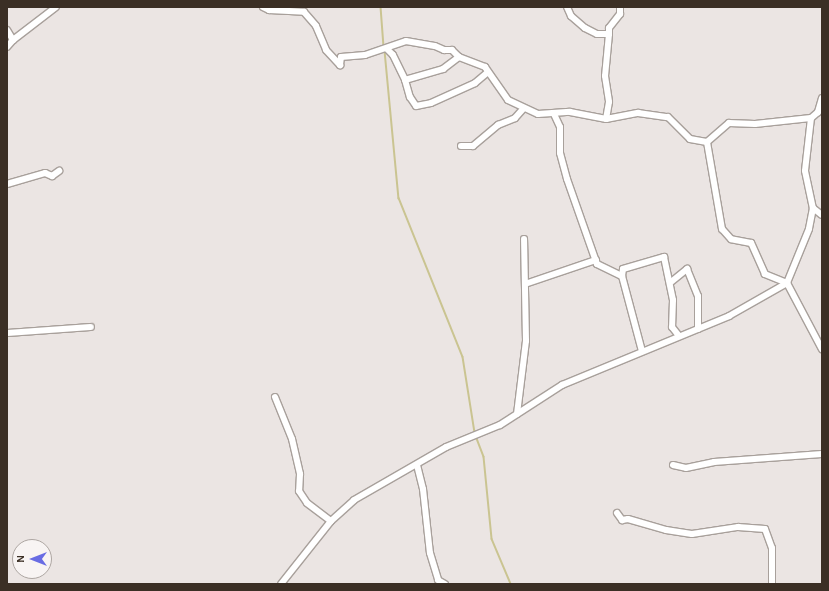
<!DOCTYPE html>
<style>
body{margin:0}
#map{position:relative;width:829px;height:591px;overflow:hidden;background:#ebe5e3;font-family:"Alegreya Sans",sans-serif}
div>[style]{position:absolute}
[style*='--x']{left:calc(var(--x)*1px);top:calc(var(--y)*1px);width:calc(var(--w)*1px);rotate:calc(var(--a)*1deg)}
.stream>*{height:1.5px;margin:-0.75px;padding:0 0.75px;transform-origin:0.75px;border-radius:0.75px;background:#cac491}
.roads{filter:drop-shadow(1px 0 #a8a09b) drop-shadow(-1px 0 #a8a09b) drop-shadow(0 1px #a8a09b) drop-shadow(0 -1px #a8a09b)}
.minor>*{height:6px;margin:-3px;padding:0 3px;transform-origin:3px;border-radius:3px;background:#fff}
span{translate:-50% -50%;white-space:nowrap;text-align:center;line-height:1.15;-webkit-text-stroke:4px #f8f4f3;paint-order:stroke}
.frame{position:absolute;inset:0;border:8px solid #3b2f25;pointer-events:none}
.north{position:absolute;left:12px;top:539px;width:40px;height:40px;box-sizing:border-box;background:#f8f4f3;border:1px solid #aca5a1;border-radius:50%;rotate:270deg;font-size:11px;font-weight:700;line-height:16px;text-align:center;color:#3b2f25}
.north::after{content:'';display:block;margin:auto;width:14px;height:18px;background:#696ce3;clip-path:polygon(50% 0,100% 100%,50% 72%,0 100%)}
</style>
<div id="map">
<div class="stream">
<i style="--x:381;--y:7;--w:40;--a:85.7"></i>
<i style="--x:385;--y:51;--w:148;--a:84.6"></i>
<i style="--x:399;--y:198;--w:171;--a:68.1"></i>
<i style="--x:463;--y:357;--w:77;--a:81"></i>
<i style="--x:476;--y:436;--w:22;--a:69"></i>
<i style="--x:484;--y:457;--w:82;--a:84.4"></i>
<i style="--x:492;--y:539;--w:49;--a:67.1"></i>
</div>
<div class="roads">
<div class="minor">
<i style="--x:263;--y:7;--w:7;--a:27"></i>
<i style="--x:269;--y:10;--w:35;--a:3"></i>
<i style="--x:304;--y:12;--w:18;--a:49"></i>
<i style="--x:316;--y:26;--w:26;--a:67"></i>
<i style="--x:326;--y:50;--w:21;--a:47"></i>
<i style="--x:567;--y:7;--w:10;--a:66"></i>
<i style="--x:571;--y:16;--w:18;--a:41"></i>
<i style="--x:585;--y:28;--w:13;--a:27"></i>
<i style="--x:597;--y:34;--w:12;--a:0"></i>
<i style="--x:609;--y:34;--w:42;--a:95.4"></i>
<i style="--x:605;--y:76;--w:26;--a:81"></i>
<i style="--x:609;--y:102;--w:17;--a:100"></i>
<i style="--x:7;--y:30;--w:12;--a:59"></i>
<i style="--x:13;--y:40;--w:9;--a:131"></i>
<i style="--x:609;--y:34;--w:6;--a:-90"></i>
<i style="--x:609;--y:28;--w:18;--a:-52"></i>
<i style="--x:620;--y:14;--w:7;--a:-90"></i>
<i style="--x:13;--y:40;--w:54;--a:-37.5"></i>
<i style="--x:387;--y:49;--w:8;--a:45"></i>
<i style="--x:393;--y:55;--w:28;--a:64"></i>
<i style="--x:405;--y:80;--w:40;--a:-16"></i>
<i style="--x:443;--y:69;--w:20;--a:-37"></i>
<i style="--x:340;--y:65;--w:8;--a:-83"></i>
<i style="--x:341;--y:57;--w:24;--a:-5"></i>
<i style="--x:365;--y:55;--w:43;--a:-18.9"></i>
<i style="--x:406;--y:41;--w:29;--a:10"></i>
<i style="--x:435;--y:46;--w:10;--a:24"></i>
<i style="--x:444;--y:50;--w:8;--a:0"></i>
<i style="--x:452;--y:50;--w:10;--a:45"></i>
<i style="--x:459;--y:57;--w:28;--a:21"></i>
<i style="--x:485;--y:67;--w:40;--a:55.1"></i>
<i style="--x:508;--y:100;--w:33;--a:25"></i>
<i style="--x:538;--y:114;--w:32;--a:-4"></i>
<i style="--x:570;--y:112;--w:37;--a:11"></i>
<i style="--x:606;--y:119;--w:33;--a:-11"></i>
<i style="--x:638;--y:113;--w:30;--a:8"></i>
<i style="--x:668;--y:117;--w:31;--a:45"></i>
<i style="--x:690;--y:139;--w:17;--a:10"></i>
<i style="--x:707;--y:142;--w:29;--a:-41"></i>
<i style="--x:729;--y:123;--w:26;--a:2"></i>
<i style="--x:755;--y:124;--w:56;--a:-6.1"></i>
<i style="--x:405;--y:80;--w:18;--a:74"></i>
<i style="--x:410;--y:97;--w:11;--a:56"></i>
<i style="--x:416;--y:106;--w:15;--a:-11"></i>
<i style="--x:431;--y:103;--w:48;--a:-24.4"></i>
<i style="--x:475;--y:83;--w:17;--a:-40"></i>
<i style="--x:822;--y:98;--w:15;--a:106"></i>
<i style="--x:818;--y:112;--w:9;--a:139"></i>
<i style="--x:811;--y:118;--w:53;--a:96.5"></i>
<i style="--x:805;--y:171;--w:38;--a:78"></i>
<i style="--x:813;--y:208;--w:21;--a:101"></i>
<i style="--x:809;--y:229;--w:58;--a:112.2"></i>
<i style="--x:787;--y:283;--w:75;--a:62.1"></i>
<i style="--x:554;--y:114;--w:14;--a:65"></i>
<i style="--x:560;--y:127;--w:26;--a:90"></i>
<i style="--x:560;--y:153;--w:27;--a:75"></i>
<i style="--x:567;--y:179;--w:90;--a:70.6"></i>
<i style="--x:597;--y:264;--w:28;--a:26"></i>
<i style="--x:622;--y:276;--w:78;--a:75.1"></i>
<i style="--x:461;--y:146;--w:12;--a:0"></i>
<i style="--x:473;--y:146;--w:33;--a:-40"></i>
<i style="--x:498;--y:125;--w:18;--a:-22"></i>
<i style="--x:515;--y:118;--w:13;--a:-48"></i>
<i style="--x:7;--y:184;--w:40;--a:-16"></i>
<i style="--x:45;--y:173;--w:8;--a:23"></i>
<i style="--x:52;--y:176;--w:9;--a:-36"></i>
<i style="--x:813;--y:208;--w:11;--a:38"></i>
<i style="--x:622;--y:276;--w:7;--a:-82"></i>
<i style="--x:623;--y:269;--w:43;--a:-16.3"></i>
<i style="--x:664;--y:257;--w:44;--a:78.2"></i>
<i style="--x:673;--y:300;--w:27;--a:92"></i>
<i style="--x:672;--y:327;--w:11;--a:52"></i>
<i style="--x:671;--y:282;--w:21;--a:-39"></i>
<i style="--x:687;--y:269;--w:29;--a:68"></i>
<i style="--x:698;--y:296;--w:33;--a:90"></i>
<i style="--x:525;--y:284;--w:75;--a:-18.7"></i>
<i style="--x:7;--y:333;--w:84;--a:-4.1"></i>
<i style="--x:275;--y:397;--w:45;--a:68"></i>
<i style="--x:292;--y:439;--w:36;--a:77"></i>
<i style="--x:300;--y:474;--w:17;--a:93"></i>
<i style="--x:299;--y:491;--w:14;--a:56"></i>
<i style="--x:307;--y:503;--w:30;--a:37"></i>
<i style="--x:517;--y:414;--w:74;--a:-83"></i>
<i style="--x:526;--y:341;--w:102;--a:-91.1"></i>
<i style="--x:417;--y:465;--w:25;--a:76"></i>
<i style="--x:423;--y:489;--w:64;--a:83.8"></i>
<i style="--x:430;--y:553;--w:28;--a:73"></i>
<i style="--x:438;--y:580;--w:8;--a:30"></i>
<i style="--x:673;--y:465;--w:13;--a:13"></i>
<i style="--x:686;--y:468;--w:29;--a:-12"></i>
<i style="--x:714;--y:462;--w:108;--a:-4.2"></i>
<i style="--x:617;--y:513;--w:9;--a:54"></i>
<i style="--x:622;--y:520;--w:6;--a:-9"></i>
<i style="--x:628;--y:519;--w:40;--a:16"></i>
<i style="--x:666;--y:530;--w:26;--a:9"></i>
<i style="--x:692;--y:534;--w:47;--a:-8.7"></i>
<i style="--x:738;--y:527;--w:27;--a:4"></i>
<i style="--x:765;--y:529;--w:20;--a:70"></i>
<i style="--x:772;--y:548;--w:36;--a:90"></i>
<i style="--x:281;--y:584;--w:80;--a:-51.6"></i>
<i style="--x:331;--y:521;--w:31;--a:-42"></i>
<i style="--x:354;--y:500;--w:106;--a:-29.9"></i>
<i style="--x:446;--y:447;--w:58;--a:-22.2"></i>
<i style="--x:500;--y:425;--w:74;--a:-32.8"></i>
<i style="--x:562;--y:385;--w:181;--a:-22.4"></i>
<i style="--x:729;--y:316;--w:67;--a:-29.6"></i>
<i style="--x:787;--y:283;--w:24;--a:-158"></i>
<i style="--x:765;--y:274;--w:34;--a:-114"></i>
<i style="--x:751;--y:243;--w:20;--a:-169"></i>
<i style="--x:731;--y:239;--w:13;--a:-132"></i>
<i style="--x:722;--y:229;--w:88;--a:-99.8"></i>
</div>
</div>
<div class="frame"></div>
<div class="north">N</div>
</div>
